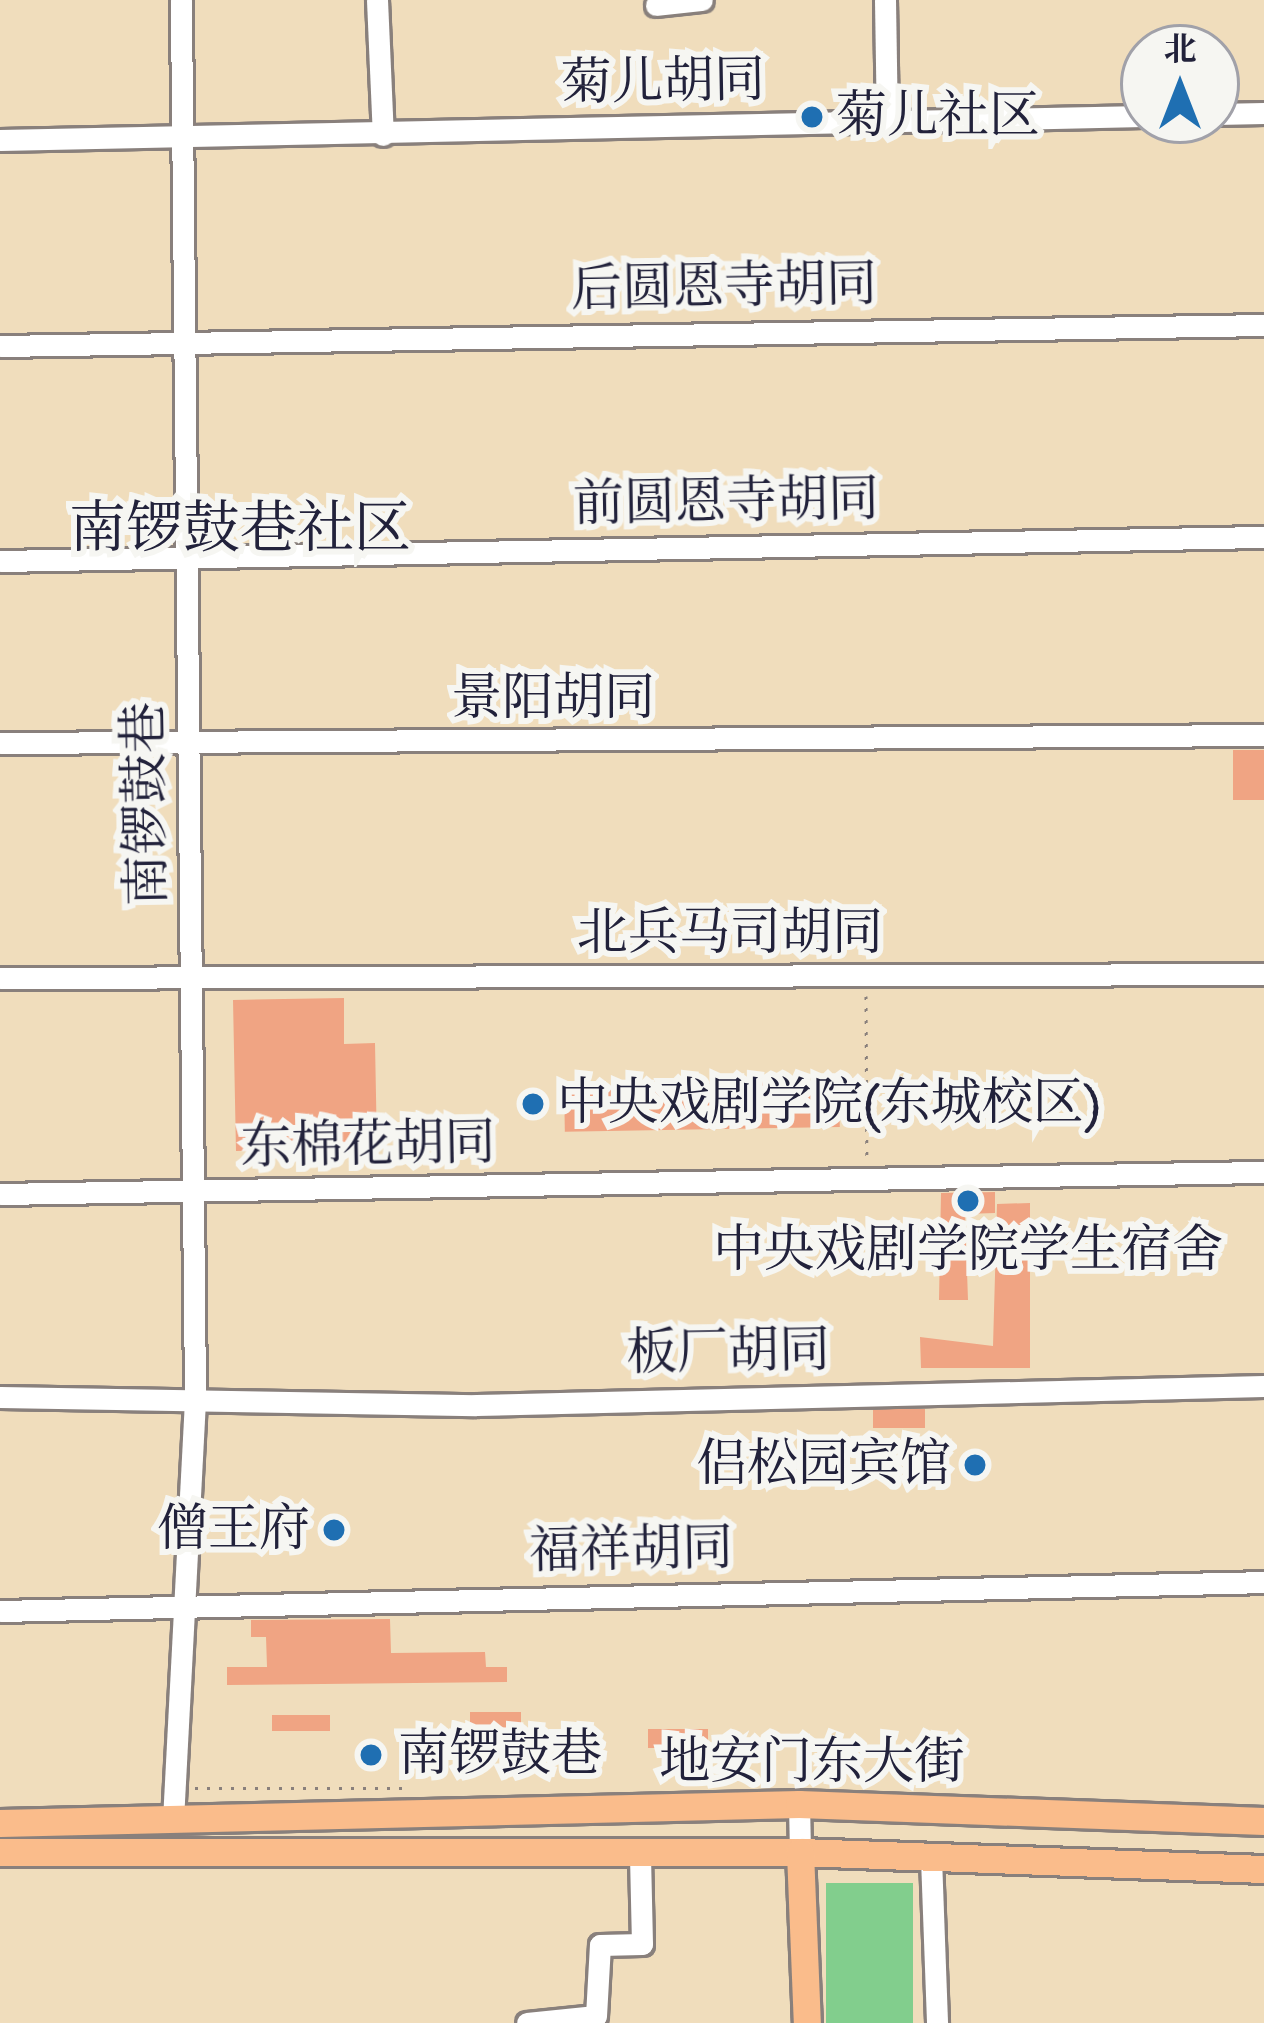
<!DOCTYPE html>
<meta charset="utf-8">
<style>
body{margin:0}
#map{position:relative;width:1264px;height:2023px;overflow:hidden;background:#f0ddbc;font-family:"IM FELL DW Pica","Noto Serif SC",serif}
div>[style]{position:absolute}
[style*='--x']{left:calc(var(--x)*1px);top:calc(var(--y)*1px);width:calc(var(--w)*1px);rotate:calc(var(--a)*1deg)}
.green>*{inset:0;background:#82ce8d;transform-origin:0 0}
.building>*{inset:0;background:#f0a483;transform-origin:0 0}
.path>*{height:3px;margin-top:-1.5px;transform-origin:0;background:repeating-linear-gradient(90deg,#89807c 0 3px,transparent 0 12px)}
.roads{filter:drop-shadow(3px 0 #89807c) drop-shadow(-3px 0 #89807c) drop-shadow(0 3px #89807c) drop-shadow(0 -3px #89807c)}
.minor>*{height:21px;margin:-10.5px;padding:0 10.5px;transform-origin:10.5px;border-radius:10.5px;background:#fff}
.major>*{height:27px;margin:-13.5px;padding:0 13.5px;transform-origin:13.5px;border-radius:13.5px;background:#fabc8b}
.dots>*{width:33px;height:33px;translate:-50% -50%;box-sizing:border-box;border:6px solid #f6f6f2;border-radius:50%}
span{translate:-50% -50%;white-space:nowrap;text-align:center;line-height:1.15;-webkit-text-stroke:12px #f6f6f2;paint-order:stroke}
.street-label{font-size:51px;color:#22223b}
.poi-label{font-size:51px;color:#22223b}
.left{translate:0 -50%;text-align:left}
.right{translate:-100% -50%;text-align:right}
.quarter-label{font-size:57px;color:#22223b}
.north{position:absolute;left:1120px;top:24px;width:120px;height:120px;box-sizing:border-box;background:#f6f6f2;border:3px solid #a1a1a9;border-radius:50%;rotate:0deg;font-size:33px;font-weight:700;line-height:48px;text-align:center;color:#22223b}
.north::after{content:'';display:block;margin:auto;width:42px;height:54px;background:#1f6fb2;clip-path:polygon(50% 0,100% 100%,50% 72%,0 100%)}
</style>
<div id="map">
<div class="green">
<i style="left:826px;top:1883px;width:87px;height:140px"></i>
</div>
<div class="building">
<i style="left:1233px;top:750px;width:31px;height:50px"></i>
<i style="clip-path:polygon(344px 998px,344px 1044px,375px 1043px,377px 1148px,236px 1151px,233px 1000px)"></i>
<i style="left:839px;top:1081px;width:46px;height:275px;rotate:89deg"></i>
<i style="clip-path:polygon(995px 1192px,995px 1213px,965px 1214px,968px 1300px,939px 1300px,941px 1193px)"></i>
<i style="clip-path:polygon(1030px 1203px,1030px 1368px,921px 1368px,920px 1337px,993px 1346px,997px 1204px)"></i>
<i style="left:925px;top:1409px;width:19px;height:52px;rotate:90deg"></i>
<i style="clip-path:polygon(390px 1619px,391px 1653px,485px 1652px,486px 1667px,507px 1667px,507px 1682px,227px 1685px,227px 1667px,267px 1667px,266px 1637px,251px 1637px,251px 1620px)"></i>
<i style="left:470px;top:1712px;width:51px;height:17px"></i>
<i style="left:272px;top:1715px;width:58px;height:16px"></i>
<i style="clip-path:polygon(648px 1729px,708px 1729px,708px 1782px,689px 1782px,689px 1748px,648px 1748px)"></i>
</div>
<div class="path">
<i style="--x:866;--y:996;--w:164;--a:89.7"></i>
<i style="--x:195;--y:1788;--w:214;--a:0"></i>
</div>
<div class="roads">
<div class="minor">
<i style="--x:377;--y:0;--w:135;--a:87.5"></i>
<i style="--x:885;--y:0;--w:122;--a:89.1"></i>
<i style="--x:656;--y:5;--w:46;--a:-6.2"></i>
<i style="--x:1216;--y:114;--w:48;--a:-1.2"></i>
<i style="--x:0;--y:140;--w:1144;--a:-1.2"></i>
<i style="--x:0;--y:346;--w:1264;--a:-0.95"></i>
<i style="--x:0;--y:561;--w:1264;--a:-1.09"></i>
<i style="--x:0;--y:743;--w:1264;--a:-0.36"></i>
<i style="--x:0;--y:978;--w:1264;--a:-0.18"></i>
<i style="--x:0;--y:1194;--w:1264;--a:-1"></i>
<i style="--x:0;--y:1397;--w:476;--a:1"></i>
<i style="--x:476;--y:1405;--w:788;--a:-1.38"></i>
<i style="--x:0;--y:1611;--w:1264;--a:-1.31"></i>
<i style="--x:799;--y:1804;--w:48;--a:88.8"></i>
<i style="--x:173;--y:1820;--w:427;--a:-87"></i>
<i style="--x:195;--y:1394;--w:1394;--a:-90.58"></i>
<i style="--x:931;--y:1858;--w:165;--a:87.9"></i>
<i style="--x:527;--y:2023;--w:69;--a:-5.8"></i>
<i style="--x:596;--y:2016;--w:71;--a:-86.8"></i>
<i style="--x:600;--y:1945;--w:42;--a:-1.4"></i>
<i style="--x:642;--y:1944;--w:91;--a:-91.3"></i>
</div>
<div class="major">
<i style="--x:0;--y:1823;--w:799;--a:-1.36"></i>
<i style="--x:799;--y:1804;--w:465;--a:2.1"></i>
<i style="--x:0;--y:1852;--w:800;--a:0"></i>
<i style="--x:800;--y:1852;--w:464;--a:2.1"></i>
<i style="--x:800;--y:1852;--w:171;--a:87.7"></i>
</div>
</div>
<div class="dots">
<i style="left:812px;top:117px;background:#1f6fb2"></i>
<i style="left:533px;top:1104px;background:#1f6fb2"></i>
<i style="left:968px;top:1201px;background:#1f6fb2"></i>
<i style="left:975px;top:1465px;background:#1f6fb2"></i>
<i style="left:334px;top:1530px;background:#1f6fb2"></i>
<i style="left:371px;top:1755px;background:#1f6fb2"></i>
</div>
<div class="street-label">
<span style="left:663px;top:83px;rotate:-1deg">菊儿胡同</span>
<span style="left:724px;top:288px;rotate:-1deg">后圆恩寺胡同</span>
<span style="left:726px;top:503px;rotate:-1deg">前圆恩寺胡同</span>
<span style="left:553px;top:699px">景阳胡同</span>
<span style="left:147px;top:804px;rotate:-91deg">南锣鼓巷</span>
<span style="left:730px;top:934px">北兵马司胡同</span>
<span style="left:368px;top:1146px;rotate:-1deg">东棉花胡同</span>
<span style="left:728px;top:1353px;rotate:-1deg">板厂胡同</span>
<span style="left:631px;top:1551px;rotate:-1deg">福祥胡同</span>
<span style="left:812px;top:1763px">地安门东大街</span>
</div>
<div class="poi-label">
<span class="left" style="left:836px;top:117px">菊儿社区</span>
<span class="left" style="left:557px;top:1104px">中央戏剧学院(东城校区)</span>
<span style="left:968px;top:1251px">中央戏剧学院学生宿舍</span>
<span class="right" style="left:951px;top:1465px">侣松园宾馆</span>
<span class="right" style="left:310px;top:1530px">僧王府</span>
<span class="left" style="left:398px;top:1755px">南锣鼓巷</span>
</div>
<div class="quarter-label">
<span style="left:240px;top:531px">南锣鼓巷社区</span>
</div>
<div class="north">北</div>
</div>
